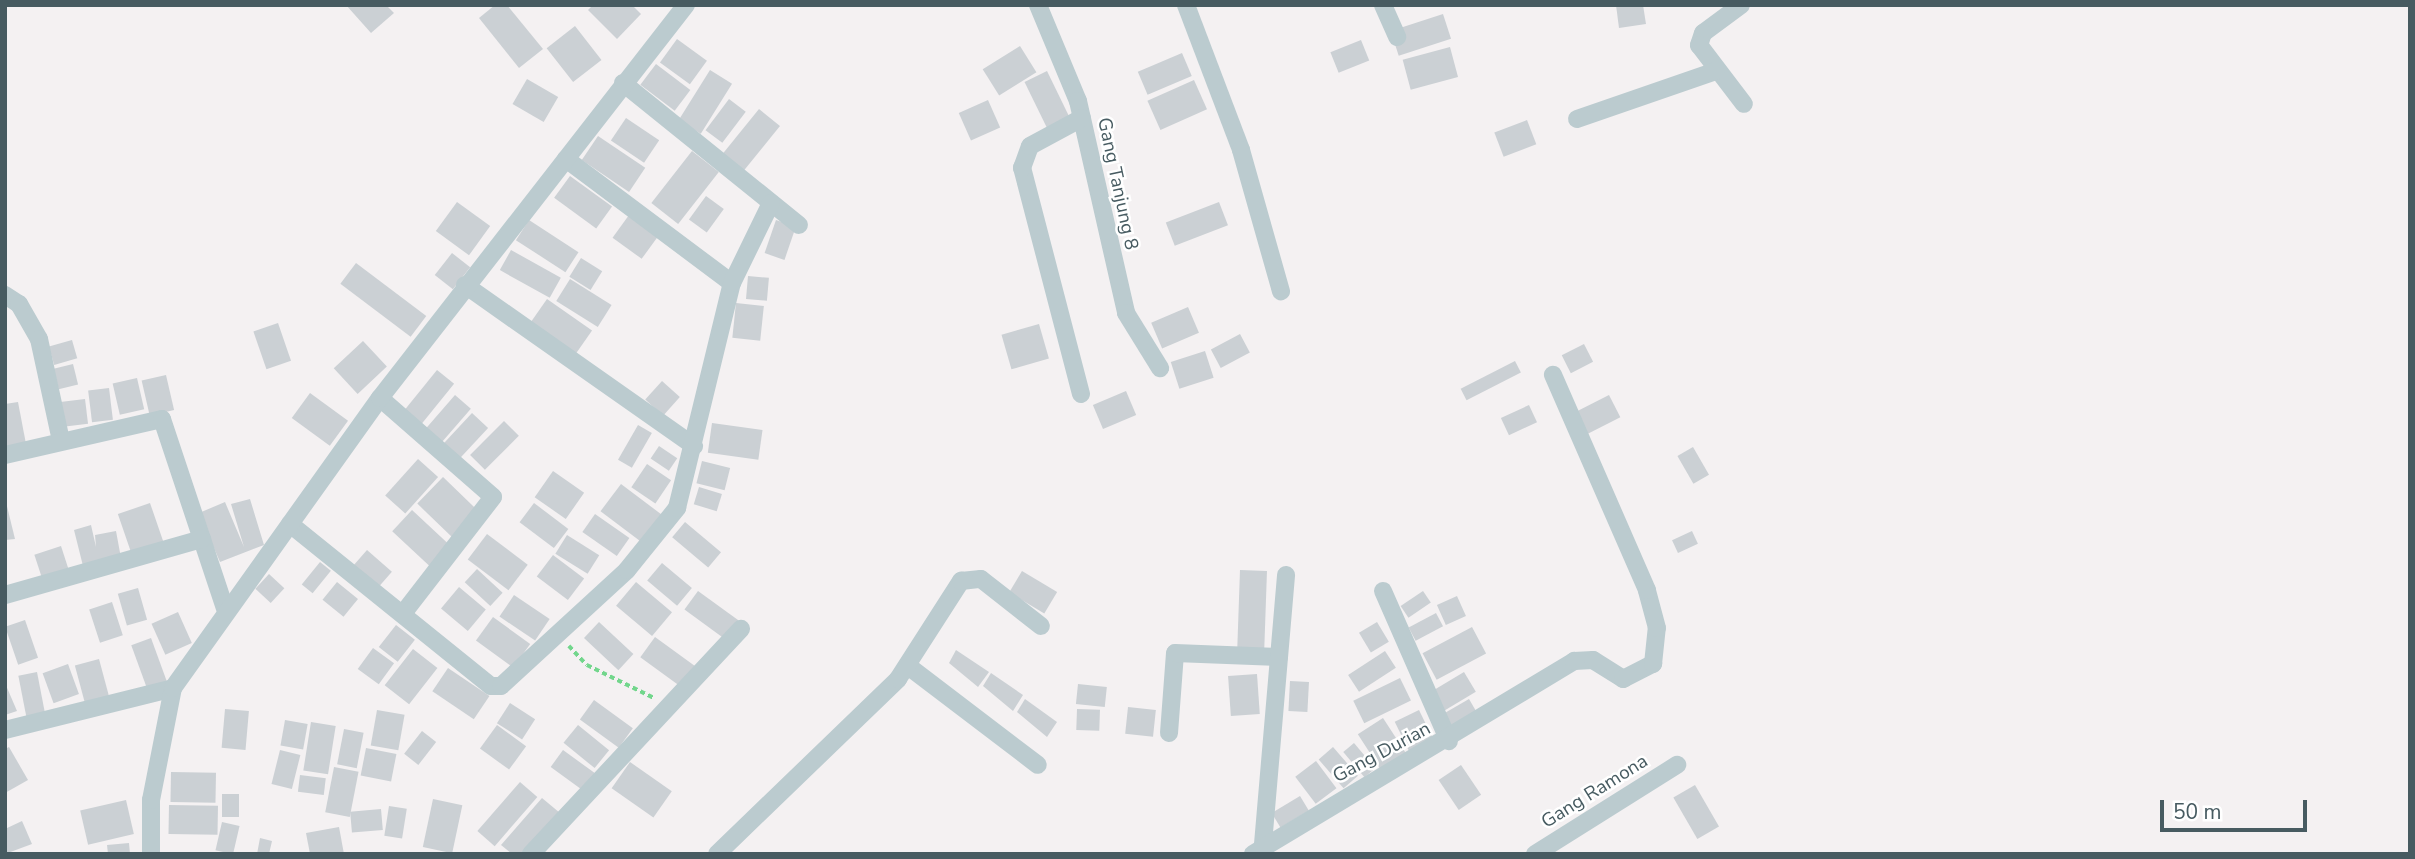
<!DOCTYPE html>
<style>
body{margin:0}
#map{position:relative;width:2415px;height:859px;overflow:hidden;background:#f4f1f2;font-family:"Nunito Sans",sans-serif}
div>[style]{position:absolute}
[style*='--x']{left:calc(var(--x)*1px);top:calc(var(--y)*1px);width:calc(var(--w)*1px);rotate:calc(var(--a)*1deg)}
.building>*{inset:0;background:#cbd0d4;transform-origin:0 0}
.path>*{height:3.5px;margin-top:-1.75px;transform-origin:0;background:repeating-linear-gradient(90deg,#72d68c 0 5px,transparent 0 8.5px)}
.street>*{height:18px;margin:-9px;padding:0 9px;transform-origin:9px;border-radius:9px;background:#bbcbcf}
span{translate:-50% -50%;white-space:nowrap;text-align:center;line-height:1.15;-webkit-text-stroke:5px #fff;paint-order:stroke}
.street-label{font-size:19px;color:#475b61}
.frame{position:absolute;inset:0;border:7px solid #475b61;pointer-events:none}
.scale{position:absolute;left:2160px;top:800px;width:147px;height:32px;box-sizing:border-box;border:4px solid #475b61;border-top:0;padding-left:9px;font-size:21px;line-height:24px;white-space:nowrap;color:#475b61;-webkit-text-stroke:5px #fff;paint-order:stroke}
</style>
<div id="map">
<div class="building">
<i style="clip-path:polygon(346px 5px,386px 5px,394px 13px,371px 33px)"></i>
<i style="clip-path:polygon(495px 5px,507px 5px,543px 49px,519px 68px,479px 18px)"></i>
<i style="clip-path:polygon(593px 5px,632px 5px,641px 14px,617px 39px,588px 10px)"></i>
<i style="clip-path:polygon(1616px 5px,1643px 5px,1646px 24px,1619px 28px)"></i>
<i style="left:1443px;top:14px;width:26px;height:55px;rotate:72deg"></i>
<i style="left:575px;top:26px;width:43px;height:36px;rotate:52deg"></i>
<i style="left:677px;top:39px;width:37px;height:29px;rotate:36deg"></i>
<i style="left:1361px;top:40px;width:22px;height:33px;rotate:68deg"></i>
<i style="left:1020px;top:46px;width:31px;height:44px;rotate:58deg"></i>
<i style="left:1450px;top:47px;width:31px;height:49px;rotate:75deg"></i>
<i style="left:1182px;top:53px;width:25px;height:48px;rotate:67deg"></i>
<i style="left:656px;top:64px;width:43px;height:26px;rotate:37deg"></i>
<i style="left:710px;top:70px;width:26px;height:59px;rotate:32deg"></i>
<i style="left:1047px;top:71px;width:53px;height:25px;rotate:64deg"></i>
<i style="left:527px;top:79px;width:36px;height:29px;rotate:30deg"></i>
<i style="left:1194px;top:80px;width:32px;height:51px;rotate:66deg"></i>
<i style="left:729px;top:99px;width:21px;height:39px;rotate:37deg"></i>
<i style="left:988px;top:100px;width:30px;height:32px;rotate:66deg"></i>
<i style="left:759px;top:109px;width:27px;height:58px;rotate:39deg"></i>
<i style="left:626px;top:118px;width:40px;height:27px;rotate:34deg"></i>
<i style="left:1527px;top:120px;width:26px;height:35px;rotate:69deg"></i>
<i style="left:598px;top:136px;width:57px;height:29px;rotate:34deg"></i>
<i style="left:692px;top:151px;width:34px;height:66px;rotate:38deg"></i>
<i style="left:570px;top:176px;width:52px;height:27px;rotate:36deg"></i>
<i style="left:706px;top:196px;width:22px;height:29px;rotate:36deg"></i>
<i style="left:457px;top:202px;width:41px;height:36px;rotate:36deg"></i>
<i style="left:1219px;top:202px;width:25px;height:57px;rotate:69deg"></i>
<i style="left:629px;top:215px;width:36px;height:28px;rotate:36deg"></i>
<i style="left:529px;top:220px;width:59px;height:24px;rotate:33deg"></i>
<i style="left:776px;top:220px;width:21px;height:35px;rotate:19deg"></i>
<i style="left:511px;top:250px;width:57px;height:23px;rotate:29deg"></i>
<i style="left:452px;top:253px;width:23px;height:28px;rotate:38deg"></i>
<i style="left:581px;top:258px;width:25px;height:22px;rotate:32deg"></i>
<i style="left:356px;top:263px;width:88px;height:26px;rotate:37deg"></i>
<i style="left:748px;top:276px;width:21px;height:23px;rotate:5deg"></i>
<i style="left:570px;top:279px;width:49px;height:26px;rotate:32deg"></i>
<i style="left:547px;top:299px;width:55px;height:32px;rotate:35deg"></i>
<i style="left:736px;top:303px;width:28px;height:35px;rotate:6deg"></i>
<i style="left:1188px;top:307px;width:28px;height:40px;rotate:67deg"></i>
<i style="left:278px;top:323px;width:40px;height:26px;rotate:71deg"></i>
<i style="left:1039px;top:324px;width:36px;height:39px;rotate:74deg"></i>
<i style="left:1240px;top:334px;width:21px;height:33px;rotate:62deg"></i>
<i style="left:72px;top:340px;width:19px;height:24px;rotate:74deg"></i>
<i style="left:363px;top:341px;width:35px;height:40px;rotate:47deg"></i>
<i style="left:1584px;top:344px;width:20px;height:25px;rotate:63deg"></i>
<i style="left:1205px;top:351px;width:28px;height:36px;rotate:72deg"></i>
<i style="left:1515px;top:361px;width:13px;height:61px;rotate:63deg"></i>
<i style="left:73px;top:364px;width:21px;height:20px;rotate:76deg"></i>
<i style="left:437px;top:370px;width:22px;height:55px;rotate:39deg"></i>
<i style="left:166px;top:375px;width:36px;height:25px;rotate:77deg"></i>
<i style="left:137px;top:378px;width:32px;height:25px;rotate:77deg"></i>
<i style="left:662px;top:381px;width:24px;height:25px;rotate:42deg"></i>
<i style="left:109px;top:388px;width:32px;height:21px;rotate:83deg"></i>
<i style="left:1126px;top:391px;width:26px;height:36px;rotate:67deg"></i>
<i style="left:310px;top:393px;width:47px;height:31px;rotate:36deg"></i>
<i style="left:455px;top:395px;width:21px;height:45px;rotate:41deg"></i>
<i style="left:1609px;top:395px;width:25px;height:42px;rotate:63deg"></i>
<i style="left:85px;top:399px;width:25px;height:27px;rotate:83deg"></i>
<i style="clip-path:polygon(18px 402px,26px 444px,5px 448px,5px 404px)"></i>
<i style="left:1529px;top:405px;width:19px;height:31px;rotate:65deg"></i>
<i style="left:472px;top:413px;width:22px;height:44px;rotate:43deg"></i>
<i style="left:504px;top:421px;width:21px;height:48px;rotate:45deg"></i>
<i style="left:712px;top:423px;width:51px;height:30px;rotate:8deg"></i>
<i style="left:638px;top:425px;width:16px;height:40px;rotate:30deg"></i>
<i style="left:659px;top:446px;width:22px;height:15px;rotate:34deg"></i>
<i style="left:1693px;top:447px;width:32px;height:18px;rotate:60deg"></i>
<i style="left:418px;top:459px;width:27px;height:49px;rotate:42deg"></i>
<i style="left:702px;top:461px;width:29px;height:23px;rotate:14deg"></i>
<i style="left:647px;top:464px;width:29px;height:28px;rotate:34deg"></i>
<i style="left:553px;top:471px;width:38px;height:32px;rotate:35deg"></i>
<i style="left:443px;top:477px;width:50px;height:37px;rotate:44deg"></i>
<i style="left:621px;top:484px;width:59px;height:34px;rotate:37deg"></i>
<i style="left:699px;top:487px;width:24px;height:18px;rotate:17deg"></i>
<i style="clip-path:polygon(5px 498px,15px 539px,5px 540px)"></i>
<i style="clip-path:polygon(250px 499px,264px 545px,220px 562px,199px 513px,225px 502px,244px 547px,231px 504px)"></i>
<i style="left:150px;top:503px;width:46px;height:34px;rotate:71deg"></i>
<i style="left:534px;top:503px;width:43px;height:24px;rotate:37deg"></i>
<i style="left:412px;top:510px;width:51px;height:29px;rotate:43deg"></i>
<i style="left:595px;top:514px;width:42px;height:22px;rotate:35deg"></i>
<i style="left:685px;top:522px;width:47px;height:20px;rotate:40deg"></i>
<i style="clip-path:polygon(91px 525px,96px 547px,95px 535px,116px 531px,121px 558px,83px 566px,74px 530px)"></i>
<i style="left:1692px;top:531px;width:14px;height:22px;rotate:65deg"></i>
<i style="left:487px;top:534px;width:51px;height:32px;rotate:37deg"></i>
<i style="left:567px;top:535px;width:38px;height:22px;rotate:32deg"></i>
<i style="left:61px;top:546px;width:28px;height:28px;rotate:72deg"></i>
<i style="left:367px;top:550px;width:33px;height:25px;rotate:41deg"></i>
<i style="left:553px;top:555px;width:39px;height:27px;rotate:37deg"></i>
<i style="left:320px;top:562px;width:14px;height:29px;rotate:39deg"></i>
<i style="left:662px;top:563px;width:39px;height:23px;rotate:40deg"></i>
<i style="left:477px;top:569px;width:35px;height:18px;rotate:43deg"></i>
<i style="left:1240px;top:570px;width:27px;height:81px;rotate:2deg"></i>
<i style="left:1022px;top:571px;width:41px;height:25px;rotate:31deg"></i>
<i style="left:269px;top:574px;width:21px;height:20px;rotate:43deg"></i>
<i style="left:337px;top:582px;width:27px;height:23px;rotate:39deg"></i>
<i style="left:636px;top:582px;width:47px;height:31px;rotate:40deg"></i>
<i style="left:459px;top:587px;width:35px;height:28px;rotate:40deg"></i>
<i style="left:138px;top:588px;width:33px;height:21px;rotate:74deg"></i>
<i style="left:698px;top:591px;width:52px;height:23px;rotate:36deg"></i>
<i style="left:1423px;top:591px;width:14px;height:27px;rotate:56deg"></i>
<i style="left:514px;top:595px;width:43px;height:26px;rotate:34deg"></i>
<i style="left:1457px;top:596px;width:22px;height:22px;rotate:66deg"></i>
<i style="left:112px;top:602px;width:35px;height:24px;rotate:72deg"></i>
<i style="left:178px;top:612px;width:34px;height:29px;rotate:66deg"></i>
<i style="left:1436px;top:613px;width:15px;height:31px;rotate:62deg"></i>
<i style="left:493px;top:617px;width:46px;height:29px;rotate:36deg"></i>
<i style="left:25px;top:620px;width:40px;height:21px;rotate:71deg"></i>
<i style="left:599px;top:622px;width:47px;height:22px;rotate:43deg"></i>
<i style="left:1377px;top:622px;width:23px;height:21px;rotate:59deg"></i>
<i style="left:396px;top:625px;width:24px;height:28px;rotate:38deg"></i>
<i style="left:1472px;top:627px;width:30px;height:56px;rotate:62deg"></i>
<i style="left:655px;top:637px;width:51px;height:25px;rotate:36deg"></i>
<i style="left:151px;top:638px;width:48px;height:21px;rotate:70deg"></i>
<i style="left:373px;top:648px;width:26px;height:26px;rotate:36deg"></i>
<i style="left:413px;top:649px;width:31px;height:46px;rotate:38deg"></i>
<i style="clip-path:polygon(956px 650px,989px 672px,978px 687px,949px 663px)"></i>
<i style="left:1385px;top:651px;width:20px;height:44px;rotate:57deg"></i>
<i style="left:99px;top:659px;width:43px;height:25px;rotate:75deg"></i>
<i style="left:68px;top:664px;width:32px;height:27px;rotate:70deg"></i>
<i style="left:448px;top:668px;width:50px;height:28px;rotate:34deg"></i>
<i style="left:37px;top:672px;width:46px;height:19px;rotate:79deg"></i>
<i style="left:1464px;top:672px;width:23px;height:37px;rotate:59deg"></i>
<i style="clip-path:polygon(991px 673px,1023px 695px,1013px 711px,983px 686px)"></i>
<i style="left:1257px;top:674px;width:40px;height:29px;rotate:86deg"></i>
<i style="left:1400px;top:678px;width:25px;height:52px;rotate:64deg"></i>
<i style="left:1290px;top:681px;width:19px;height:30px;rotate:3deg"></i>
<i style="clip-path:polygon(5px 683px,17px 711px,5px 715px)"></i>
<i style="left:1078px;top:684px;width:29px;height:20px;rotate:6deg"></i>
<i style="clip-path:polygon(1025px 699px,1057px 722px,1047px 737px,1017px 712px)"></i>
<i style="left:1469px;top:699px;width:16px;height:32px;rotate:60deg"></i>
<i style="left:594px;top:700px;width:48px;height:24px;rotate:36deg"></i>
<i style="left:510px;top:703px;width:30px;height:24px;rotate:33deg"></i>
<i style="left:1128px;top:707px;width:28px;height:27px;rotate:6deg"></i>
<i style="left:225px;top:709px;width:24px;height:39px;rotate:5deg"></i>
<i style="left:1077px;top:709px;width:23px;height:21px;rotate:2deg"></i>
<i style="left:377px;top:710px;width:28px;height:36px;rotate:10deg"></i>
<i style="left:1419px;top:710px;width:37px;height:27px;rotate:64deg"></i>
<i style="left:1383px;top:718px;width:43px;height:30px;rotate:57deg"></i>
<i style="left:285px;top:720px;width:23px;height:26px;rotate:10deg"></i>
<i style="left:311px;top:722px;width:25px;height:49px;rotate:9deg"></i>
<i style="left:497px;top:725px;width:36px;height:29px;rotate:36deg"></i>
<i style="left:578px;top:725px;width:40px;height:23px;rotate:39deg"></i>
<i style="left:344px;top:729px;width:20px;height:36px;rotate:11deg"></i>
<i style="left:422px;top:731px;width:18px;height:29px;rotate:38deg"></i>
<i style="left:1354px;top:743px;width:33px;height:14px;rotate:50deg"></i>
<i style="clip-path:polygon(9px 747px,28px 780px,5px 793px,5px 749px)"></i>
<i style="left:1333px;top:747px;width:38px;height:19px;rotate:49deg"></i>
<i style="left:366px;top:748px;width:31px;height:28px;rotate:11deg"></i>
<i style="left:280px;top:750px;width:21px;height:35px;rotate:14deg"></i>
<i style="left:563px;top:750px;width:43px;height:21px;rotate:36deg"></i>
<i style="left:1316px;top:761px;width:34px;height:26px;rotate:53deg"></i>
<i style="left:630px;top:762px;width:51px;height:32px;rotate:35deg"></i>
<i style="left:1461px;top:765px;width:36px;height:27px;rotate:56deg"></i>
<i style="left:334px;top:767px;width:25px;height:46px;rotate:11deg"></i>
<i style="left:171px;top:772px;width:45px;height:30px;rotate:1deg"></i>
<i style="left:300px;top:775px;width:26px;height:17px;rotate:7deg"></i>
<i style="left:520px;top:782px;width:23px;height:65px;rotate:41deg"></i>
<i style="left:1695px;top:785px;width:48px;height:25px;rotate:60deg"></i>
<i style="left:222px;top:794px;width:17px;height:23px"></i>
<i style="left:1300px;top:796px;width:17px;height:33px;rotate:59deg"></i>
<i style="clip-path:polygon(542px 798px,560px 813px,525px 854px,512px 854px,501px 845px)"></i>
<i style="left:433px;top:799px;width:30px;height:49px;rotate:12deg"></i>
<i style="left:126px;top:800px;width:35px;height:47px;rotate:77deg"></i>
<i style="left:169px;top:805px;width:49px;height:29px;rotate:1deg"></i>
<i style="left:389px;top:806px;width:18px;height:30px;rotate:9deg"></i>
<i style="left:381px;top:809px;width:21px;height:31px;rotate:85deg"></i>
<i style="clip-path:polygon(22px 821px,32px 844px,5px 854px,5px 829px)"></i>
<i style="left:222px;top:822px;width:18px;height:29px;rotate:13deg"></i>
<i style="clip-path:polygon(339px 827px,344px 854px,310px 854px,306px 833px)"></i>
<i style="clip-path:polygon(260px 838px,272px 841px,269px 854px,257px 854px)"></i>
<i style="clip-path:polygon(129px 843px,130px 854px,108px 854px,107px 845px)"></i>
</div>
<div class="path">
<i style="--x:569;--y:646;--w:26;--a:47"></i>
<i style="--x:587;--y:665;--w:75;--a:26.2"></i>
</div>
<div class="street">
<i style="--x:1038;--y:5;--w:104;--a:67.4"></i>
<i style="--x:1078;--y:101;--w:217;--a:77.2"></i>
<i style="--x:1126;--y:313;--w:65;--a:58.3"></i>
<i style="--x:1186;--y:5;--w:155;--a:69.2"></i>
<i style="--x:1241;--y:150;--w:147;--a:74.2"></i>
<i style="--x:1383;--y:5;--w:35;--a:66"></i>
<i style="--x:1741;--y:5;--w:47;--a:143.6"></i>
<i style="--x:1703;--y:33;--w:13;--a:108"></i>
<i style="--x:1699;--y:45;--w:74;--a:52.7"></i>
<i style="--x:623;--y:83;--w:226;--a:38.9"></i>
<i style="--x:1577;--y:119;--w:147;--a:-19.1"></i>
<i style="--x:566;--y:159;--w:207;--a:36.8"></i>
<i style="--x:465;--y:285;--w:280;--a:35.1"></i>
<i style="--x:5;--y:295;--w:17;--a:33"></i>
<i style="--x:19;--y:304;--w:40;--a:60.3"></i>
<i style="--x:39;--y:339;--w:104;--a:77.8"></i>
<i style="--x:1081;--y:394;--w:234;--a:-104.6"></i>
<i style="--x:1022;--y:168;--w:23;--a:-70"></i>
<i style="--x:1030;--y:146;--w:59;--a:-28.3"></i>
<i style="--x:380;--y:398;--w:150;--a:41.2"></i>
<i style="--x:493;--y:497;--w:145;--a:127.7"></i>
<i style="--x:5;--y:455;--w:161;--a:-12.9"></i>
<i style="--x:162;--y:419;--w:199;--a:71.6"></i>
<i style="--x:290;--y:524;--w:258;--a:38.9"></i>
<i style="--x:491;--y:686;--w:10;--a:0"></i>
<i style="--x:501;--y:686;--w:171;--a:-42.6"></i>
<i style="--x:627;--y:570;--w:80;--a:-51.1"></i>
<i style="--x:677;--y:508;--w:232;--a:-76.3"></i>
<i style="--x:732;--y:283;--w:89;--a:-64"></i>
<i style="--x:1383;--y:591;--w:164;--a:66.3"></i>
<i style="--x:5;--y:595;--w:205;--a:-15.9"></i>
<i style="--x:908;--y:666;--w:163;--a:37.3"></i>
<i style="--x:5;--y:730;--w:173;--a:-14"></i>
<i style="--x:1169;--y:733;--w:80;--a:-85.7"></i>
<i style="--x:1175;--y:653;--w:104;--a:2.2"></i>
<i style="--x:1263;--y:844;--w:270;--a:-85.1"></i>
<i style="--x:151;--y:854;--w:54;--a:-90"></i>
<i style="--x:151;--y:800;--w:114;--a:-78.9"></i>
<i style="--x:173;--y:688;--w:356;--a:-54.5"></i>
<i style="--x:380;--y:398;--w:498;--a:-52.1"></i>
<i style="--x:531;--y:854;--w:308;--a:-47"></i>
<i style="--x:717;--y:854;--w:252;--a:-44"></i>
<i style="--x:898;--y:679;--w:117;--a:-57.3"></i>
<i style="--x:961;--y:581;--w:20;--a:-6"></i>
<i style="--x:981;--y:579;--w:76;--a:38.1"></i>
<i style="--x:1253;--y:854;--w:375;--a:-31"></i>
<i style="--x:1574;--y:661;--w:19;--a:-3"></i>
<i style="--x:1593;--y:660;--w:36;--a:32"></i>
<i style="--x:1623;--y:679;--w:34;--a:-27"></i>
<i style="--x:1653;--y:664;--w:36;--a:-84"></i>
<i style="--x:1657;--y:628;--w:39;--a:-105"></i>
<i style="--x:1647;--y:590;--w:235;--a:-113.6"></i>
<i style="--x:1535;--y:854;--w:168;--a:-32.1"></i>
</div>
<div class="street-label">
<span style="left:1117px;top:184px;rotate:78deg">Gang Tanjung 8</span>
<span style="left:1382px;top:753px;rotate:-28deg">Gang Durian</span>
<span style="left:1595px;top:792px;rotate:-32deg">Gang Ramona</span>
</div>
<div class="frame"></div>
<div class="scale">50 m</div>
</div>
